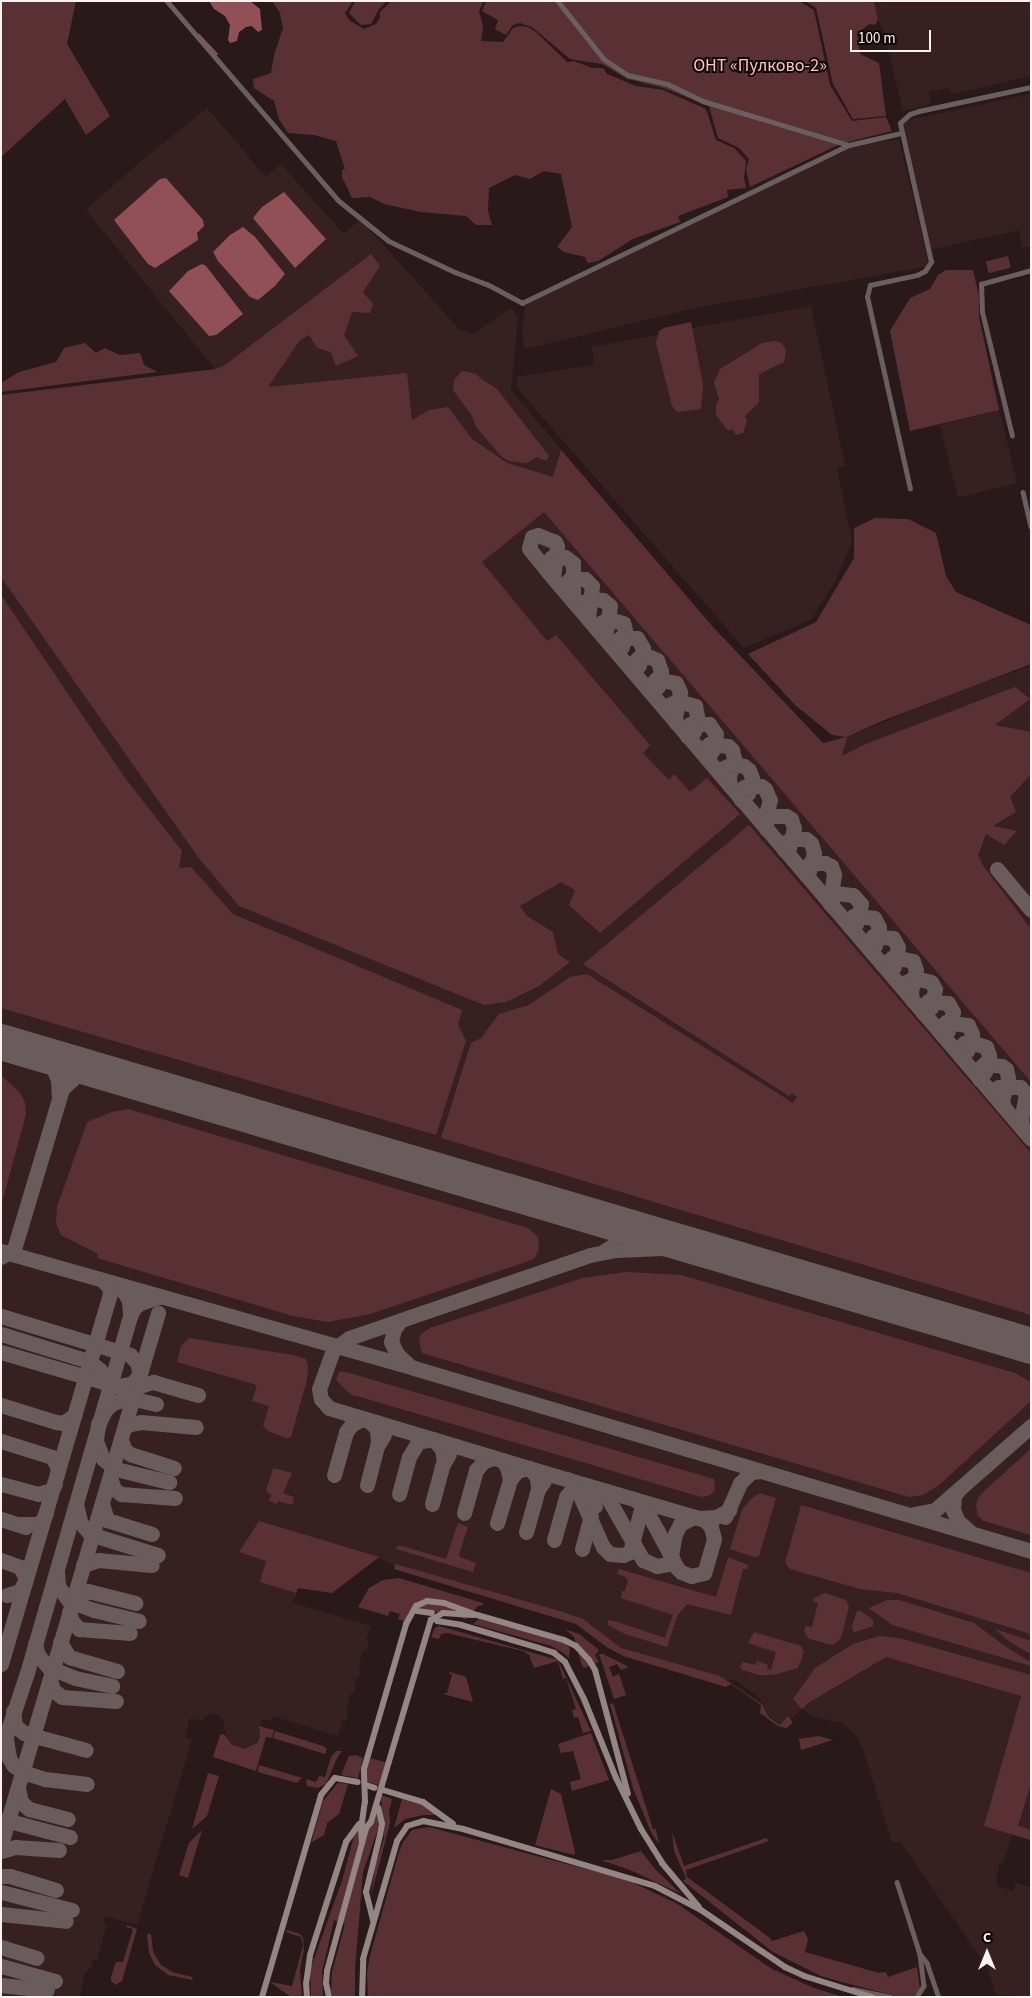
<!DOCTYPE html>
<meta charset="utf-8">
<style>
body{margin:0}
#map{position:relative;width:1032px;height:1998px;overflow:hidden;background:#29191a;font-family:"Source Sans 3",sans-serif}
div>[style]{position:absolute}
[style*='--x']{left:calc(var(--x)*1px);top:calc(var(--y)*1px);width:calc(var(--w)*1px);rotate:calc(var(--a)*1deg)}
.built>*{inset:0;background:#372022;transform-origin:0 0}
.green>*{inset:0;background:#593135;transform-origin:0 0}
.water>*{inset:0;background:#905056}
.stream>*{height:2px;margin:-1px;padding:0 1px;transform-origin:1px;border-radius:1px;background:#905056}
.taxiway>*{height:15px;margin:-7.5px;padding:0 7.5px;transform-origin:7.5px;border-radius:7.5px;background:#6a5b5c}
.runway>*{height:36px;margin:-18px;padding:0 18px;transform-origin:18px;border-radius:18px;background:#6a5b5c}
.street>*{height:4.5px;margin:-2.25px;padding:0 2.25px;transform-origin:2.25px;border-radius:2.25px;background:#695f60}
.secondary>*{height:6px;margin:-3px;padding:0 3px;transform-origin:3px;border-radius:3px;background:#948586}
.secondary-bridge>*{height:6px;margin:-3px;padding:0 3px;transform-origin:3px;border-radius:3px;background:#948586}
span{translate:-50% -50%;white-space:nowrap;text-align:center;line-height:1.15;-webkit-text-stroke:4px #0d0607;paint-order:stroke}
.park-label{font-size:18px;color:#fec2c5}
.frame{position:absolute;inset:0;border:2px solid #fdf1f1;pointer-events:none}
.north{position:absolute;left:962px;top:1928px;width:50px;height:50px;-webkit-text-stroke:4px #0d0607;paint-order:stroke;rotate:0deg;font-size:14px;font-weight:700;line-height:20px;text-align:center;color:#fdf1f1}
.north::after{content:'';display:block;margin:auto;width:18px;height:22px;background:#fdf1f1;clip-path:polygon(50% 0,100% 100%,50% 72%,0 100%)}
.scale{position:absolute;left:850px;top:30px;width:81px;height:22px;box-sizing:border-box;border:2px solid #fdf1f1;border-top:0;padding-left:6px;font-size:15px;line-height:18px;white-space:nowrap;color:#fdf1f1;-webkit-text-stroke:4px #0d0607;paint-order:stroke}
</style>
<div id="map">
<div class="built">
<i style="clip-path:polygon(874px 1px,1031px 1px,1031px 76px,951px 94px,949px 87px,929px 92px,931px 104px,903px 111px,883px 29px,878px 20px)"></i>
<i style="clip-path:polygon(1031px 94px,1031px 247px,1022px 247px,1019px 230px,929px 250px,903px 121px)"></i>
<i style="clip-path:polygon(207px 108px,266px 177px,281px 164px,344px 234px,360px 219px,459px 329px,474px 334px,508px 310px,512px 310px,518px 317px,511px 390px,513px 393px,713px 627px,823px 743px,829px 745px,940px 698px,1031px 666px,1031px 1840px,1012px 1835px,1003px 1863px,1000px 1863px,996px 1878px,997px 1886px,1013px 1891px,1016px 1883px,1031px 1887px,1031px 1990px,1029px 1997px,996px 1995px,988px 1969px,901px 1842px,892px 1842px,862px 1746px,855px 1734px,842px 1723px,812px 1716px,802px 1709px,783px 1726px,770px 1717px,761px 1700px,754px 1693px,735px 1680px,723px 1680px,624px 1652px,579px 1623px,394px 1566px,379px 1558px,332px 1593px,298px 1588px,293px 1603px,371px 1626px,366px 1640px,369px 1642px,367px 1649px,367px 1651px,363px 1650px,358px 1669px,361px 1670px,359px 1677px,358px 1679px,355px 1679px,354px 1683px,357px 1684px,354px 1693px,351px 1693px,346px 1710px,349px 1711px,346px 1721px,343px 1720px,338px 1736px,272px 1716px,271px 1721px,261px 1719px,260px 1737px,257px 1743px,245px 1749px,238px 1749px,227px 1740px,222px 1717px,210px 1712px,202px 1721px,190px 1718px,185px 1737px,192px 1739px,137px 1925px,105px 1916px,103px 1924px,107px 1925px,97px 1960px,93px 1959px,92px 1967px,85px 1973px,80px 1997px,1px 1997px,1px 395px,215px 369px,86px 210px,134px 167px)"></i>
<i style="clip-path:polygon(899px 139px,929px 266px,696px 308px,525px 349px,522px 336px,525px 305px,853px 145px)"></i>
<i style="clip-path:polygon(811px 306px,845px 466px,837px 468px,852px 541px,835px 582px,811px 620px,744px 648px,517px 388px,518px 377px,594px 365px,592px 347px)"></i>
<i style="left:999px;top:410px;width:75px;height:61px;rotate:76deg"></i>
</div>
<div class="green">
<i style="clip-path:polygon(1px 1px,76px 1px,67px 44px,110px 116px,86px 135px,65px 99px,1px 157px)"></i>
<i style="clip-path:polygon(272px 1px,353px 1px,345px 13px,349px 20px,364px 29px,376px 24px,380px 18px,380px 12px,391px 1px,484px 1px,479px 11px,483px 26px,481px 41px,503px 42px,513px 28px,519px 26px,528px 27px,536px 32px,567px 62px,574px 61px,592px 68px,603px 68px,607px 74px,636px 86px,663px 90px,706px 109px,716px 140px,734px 148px,746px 161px,744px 178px,746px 188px,727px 190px,728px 197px,678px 216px,680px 222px,633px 239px,598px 261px,588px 263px,585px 257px,564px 252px,557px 247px,572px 227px,561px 174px,544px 171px,530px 179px,515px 175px,489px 188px,488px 211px,492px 225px,476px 225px,466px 216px,421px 212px,384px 204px,370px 197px,352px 198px,342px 177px,342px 170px,345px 169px,336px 141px,314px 135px,288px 133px,279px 119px,274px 101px,254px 88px,253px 79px,271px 73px,274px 55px,283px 28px,280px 13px)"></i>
<i style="clip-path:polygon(355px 1px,387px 1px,379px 9px,371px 24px,361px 25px,349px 13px)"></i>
<i style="clip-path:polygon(486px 1px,799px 1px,814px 10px,830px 85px,852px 121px,886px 117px,892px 131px,840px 144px,750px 187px,746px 169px,749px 159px,739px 148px,718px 138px,709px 106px,664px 88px,628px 79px,602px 64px,570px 59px,532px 27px,520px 23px,513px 25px,506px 35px,495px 29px,498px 20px,482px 11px)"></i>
<i style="clip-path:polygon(805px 1px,874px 1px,878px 20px,875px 25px,869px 24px,857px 34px,860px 54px,879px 63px,886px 116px,853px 119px,833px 84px,816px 8px)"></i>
<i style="clip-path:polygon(371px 254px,380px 266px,363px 292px,373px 304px,370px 313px,352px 312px,344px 335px,358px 356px,336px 366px,331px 352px,317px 348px,309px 335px,300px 340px,268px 387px,407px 373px,412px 420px,429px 410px,448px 407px,472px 439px,507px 463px,553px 477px,561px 450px,713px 627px,823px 743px,846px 737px,832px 735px,795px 705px,748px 654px,816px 622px,854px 558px,854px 528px,875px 518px,908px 519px,936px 533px,946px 576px,956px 592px,1031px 625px,1031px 664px,882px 721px,847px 737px,842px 756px,866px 744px,1015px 687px,1030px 699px,995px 725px,1031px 732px,1031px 774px,1010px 797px,1016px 812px,993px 826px,1017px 831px,1004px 845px,986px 834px,978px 855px,984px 867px,1031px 929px,1031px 1082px,544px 512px,482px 562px,547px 641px,556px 635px,650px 745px,643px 753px,669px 780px,674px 774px,690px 792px,707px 778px,740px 814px,600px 933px,569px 905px,575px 890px,561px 882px,520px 906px,527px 916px,553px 932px,558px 954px,570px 962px,539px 986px,506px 1002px,484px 1005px,239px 906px,198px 857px,1px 577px,1px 395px,216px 369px,225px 365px)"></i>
<i style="left:1008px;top:256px;width:12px;height:23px;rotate:76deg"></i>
<i style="clip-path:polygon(946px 270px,973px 270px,979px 296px,979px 317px,999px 410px,910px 431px,890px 331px,910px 298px,930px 289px,938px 275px)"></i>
<i style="clip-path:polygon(691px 322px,703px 384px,701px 409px,677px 412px,672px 406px,656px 343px,659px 331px,664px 328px)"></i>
<i style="clip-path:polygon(775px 341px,782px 343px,786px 351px,784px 362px,759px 374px,759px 402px,745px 416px,747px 421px,743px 433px,736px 435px,732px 429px,728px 431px,716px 415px,716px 405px,719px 400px,714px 382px,720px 369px,762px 343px)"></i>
<i style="clip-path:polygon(85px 343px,96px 353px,105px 348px,120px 355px,140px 353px,144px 365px,157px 372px,1px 392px,1px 383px,19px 372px,56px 362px,64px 348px)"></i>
<i style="clip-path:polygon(462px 371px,477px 374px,480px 378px,497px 389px,549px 456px,546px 461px,537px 457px,527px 463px,509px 461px,501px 456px,476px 427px,472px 416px,453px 390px,454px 380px)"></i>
<i style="clip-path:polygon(1px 595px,125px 778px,182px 851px,179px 868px,191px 867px,233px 914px,462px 1010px,458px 1025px,466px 1041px,436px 1135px,1px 1008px)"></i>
<i style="clip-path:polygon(749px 825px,1031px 1153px,1031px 1315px,441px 1138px,471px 1043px,481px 1038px,499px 1014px,529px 1005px,570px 977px,587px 974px,793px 1103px,797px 1097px,792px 1093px,789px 1096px,583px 964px)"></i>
<i style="clip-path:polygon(1px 1075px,20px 1093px,25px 1102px,26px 1114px,1px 1206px)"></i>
<i style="clip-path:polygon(128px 1109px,528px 1228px,538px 1237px,539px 1249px,535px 1258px,529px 1261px,370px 1314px,328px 1322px,293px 1316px,97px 1258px,98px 1254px,61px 1235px,56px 1223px,57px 1207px,87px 1122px,112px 1112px)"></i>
<i style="clip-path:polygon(626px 1272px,681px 1275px,1015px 1373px,1031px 1382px,1031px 1401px,939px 1485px,923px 1495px,909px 1497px,422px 1353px,419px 1340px,421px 1334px,430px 1328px,583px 1278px)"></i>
<i style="clip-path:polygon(189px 1338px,293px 1355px,306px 1359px,308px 1366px,307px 1380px,291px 1437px,286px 1438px,268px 1431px,263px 1426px,269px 1406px,252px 1401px,257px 1385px,177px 1362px,181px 1346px)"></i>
<i style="clip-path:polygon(339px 1372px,346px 1372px,714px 1479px,715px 1490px,710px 1495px,701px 1497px,350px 1394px,336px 1380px)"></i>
<i style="clip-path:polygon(1031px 1449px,1031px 1535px,984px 1521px,978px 1516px,976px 1505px,978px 1498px,985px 1490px)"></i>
<i style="clip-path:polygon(273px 1468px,292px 1473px,283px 1493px,294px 1497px,292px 1505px,278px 1501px,277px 1504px,269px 1501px,271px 1495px,266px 1491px)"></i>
<i style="clip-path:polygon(760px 1493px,776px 1498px,759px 1556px,754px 1557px,730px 1549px,742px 1510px,752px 1498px)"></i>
<i style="clip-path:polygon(801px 1505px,1031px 1573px,1031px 1634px,897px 1593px,860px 1589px,790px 1569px,785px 1563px)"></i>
<i style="clip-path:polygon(259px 1521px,379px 1557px,332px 1593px,298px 1588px,296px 1593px,260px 1582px,266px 1561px,239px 1552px)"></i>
<i style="clip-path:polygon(458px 1523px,468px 1527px,459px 1554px,460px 1557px,476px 1563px,473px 1572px,396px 1549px,398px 1545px,446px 1559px)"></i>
<i style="clip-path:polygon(728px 1557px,748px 1565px,747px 1569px,743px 1569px,731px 1615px,687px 1604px,677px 1616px,667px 1647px,625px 1634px,608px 1625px,608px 1620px,614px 1621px,665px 1638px,673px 1615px,621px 1598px,622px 1591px,625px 1591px,628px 1581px,626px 1577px,617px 1574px,619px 1569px,716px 1597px)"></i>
<i style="clip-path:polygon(395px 1564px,563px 1612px,583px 1619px,621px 1648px,720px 1676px,762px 1704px,769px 1717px,777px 1723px,780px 1725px,788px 1716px,793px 1723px,786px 1728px,778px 1726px,760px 1713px,761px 1705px,731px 1684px,726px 1687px,623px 1656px,608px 1648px,576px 1624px,394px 1569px)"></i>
<i style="clip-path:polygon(399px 1578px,483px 1603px,483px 1605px,478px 1606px,466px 1619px,425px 1609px,417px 1610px,404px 1621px,398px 1619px,400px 1614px,390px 1611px,388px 1616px,358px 1607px,369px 1588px,383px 1580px)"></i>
<i style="clip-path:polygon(825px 1593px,846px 1600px,849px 1607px,841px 1638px,833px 1645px,809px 1639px,804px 1631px,806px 1626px,812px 1627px,818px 1603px,813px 1602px,814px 1598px)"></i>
<i style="clip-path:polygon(887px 1600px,899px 1600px,974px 1623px,1009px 1649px,1031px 1662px,1031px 1666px,892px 1625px,869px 1608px)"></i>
<i style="clip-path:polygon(857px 1611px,861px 1611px,873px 1620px,873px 1626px,855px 1632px,853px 1631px,852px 1626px)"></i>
<i style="clip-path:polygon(479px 1619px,564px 1642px,570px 1648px,569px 1658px,562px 1652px,551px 1646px,473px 1624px)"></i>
<i style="clip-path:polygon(439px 1626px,558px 1660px,591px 1731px,583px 1733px,578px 1717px,574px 1718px,572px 1710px,576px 1709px,566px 1678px,563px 1679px,558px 1661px,534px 1668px,529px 1655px,523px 1651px,447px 1633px,441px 1634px,439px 1639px,431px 1637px,435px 1628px)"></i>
<i style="clip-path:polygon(565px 1629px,579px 1634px,599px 1650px,595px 1655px,599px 1662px,585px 1668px,582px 1666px,574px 1637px)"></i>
<i style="clip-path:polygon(995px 1629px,1031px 1641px,1031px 1654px,1010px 1642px)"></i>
<i style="clip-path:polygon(754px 1632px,801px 1646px,804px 1652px,798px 1668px,773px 1675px,759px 1675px,742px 1670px,740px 1666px,743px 1662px,756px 1665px,757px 1661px,768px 1665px,767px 1669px,771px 1670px,776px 1652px,748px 1643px)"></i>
<i style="clip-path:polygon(879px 1636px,899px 1638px,1031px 1675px,1031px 1783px,1018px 1826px,1031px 1830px,1031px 1840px,984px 1826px,1021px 1696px,886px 1657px,808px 1703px,802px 1709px,793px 1699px,815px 1668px,853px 1644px)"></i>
<i style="clip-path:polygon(599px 1654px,603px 1654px,629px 1667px,621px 1670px,617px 1664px,609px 1667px,613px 1677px,619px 1674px,626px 1695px,614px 1699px)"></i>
<i style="clip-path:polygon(450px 1672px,466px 1677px,473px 1702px,443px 1694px,447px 1693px,452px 1675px,449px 1673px)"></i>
<i style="clip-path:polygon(613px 1703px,653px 1829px,656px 1829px,659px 1844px,651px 1832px,633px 1788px,610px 1704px)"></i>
<i style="clip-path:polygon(259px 1726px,274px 1730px,272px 1738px,266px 1737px,256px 1771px,213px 1757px,220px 1735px,224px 1734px,232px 1745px,245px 1749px,257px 1743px,260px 1737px)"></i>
<i style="clip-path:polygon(275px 1731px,323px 1746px,327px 1749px,325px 1754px,273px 1738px)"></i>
<i style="clip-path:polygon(591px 1733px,609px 1780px,572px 1791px,570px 1782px,581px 1779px,573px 1751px,561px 1753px,558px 1744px)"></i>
<i style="clip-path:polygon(819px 1736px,833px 1740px,801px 1750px,799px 1739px)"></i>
<i style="clip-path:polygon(336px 1751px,342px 1751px,337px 1758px,326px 1784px,318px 1788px,307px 1786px,306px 1779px,302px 1778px,297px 1783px,258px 1772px,259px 1765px,316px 1782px,319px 1776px,325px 1777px,331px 1757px)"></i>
<i style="clip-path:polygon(356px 1755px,363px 1758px,358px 1778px,341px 1775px,349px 1756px)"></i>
<i style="left:370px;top:1758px;width:16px;height:24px;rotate:15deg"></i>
<i style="clip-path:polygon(208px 1773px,219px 1776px,207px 1816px,192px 1829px)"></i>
<i style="clip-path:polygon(338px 1783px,348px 1784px,339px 1814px,327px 1823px,324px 1835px,312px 1842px,310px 1847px,323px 1801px)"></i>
<i style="clip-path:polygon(551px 1789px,561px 1794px,575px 1852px,574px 1855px,535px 1845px)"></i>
<i style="clip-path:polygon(381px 1795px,392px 1799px,389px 1812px,390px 1823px,371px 1896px,375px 1866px,384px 1838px)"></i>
<i style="clip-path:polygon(402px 1799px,423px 1805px,437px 1815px,424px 1815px,405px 1819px,394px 1828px)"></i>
<i style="clip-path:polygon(377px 1811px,379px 1823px,377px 1832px,363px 1872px,355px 1969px,355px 1997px,333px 1997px,331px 1991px,332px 1972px,345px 1924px,334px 1920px,322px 1972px,323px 1997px,311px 1997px,310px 1970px,342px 1881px,355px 1832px)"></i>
<i style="clip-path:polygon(429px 1827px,627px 1880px,676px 1903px,772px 1969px,814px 1988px,843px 1997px,368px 1997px,367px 1972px,370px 1956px,399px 1852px,403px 1842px,412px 1830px)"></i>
<i style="clip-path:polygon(202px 1830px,188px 1878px,179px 1875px,189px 1843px)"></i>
<i style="clip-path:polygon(672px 1832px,684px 1866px,766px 1838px,769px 1841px,686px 1870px,687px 1877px,770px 1938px,772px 1941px,804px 1931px,808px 1939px,805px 1952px,879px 1973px,886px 1972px,888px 1977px,917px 1967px,920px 1989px,917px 1994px,912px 1997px,899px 1997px,842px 1982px,821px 1976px,773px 1952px,683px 1881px,686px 1878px,674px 1851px)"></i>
<i style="clip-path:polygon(641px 1851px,656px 1870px,681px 1894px,630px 1870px,601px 1860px,612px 1860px)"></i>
<i style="clip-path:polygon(127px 1925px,137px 1929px,122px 1981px,116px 1985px,111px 1981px,111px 1977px,116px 1962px,123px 1962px,133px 1929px,126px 1927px)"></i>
<i style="clip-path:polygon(287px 1930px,300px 1934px,303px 1938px,304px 1949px,300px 1970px,302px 1997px,291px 1997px,270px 1982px,292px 1986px,303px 1946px,301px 1937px,286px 1932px)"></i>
<i style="clip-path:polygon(147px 1934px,151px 1934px,153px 1952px,161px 1965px,172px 1972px,192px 1977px,193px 1980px,168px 1975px,155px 1965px,149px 1953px)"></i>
</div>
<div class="water">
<i style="clip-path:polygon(250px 1px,260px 9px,262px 30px,258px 32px,252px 26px,246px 27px,239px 32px,237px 41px,230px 43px,228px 40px,230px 25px,225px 16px,214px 9px,209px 1px)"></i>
<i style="clip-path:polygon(166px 178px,203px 220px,204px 226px,197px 233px,198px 240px,155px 268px,148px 264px,114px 220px,160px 179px)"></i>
<i style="clip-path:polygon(284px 192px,326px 239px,295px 268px,253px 218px,262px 207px)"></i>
<i style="clip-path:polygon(243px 227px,255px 237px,285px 274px,275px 286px,258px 300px,250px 297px,218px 261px,213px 252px,230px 235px)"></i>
<i style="clip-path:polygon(202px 264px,206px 266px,243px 314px,216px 335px,209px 336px,169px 291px,188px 271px)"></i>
</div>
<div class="stream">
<i style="--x:199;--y:35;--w:26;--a:47"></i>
</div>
<div class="taxiway">
<i style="--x:538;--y:535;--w:18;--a:22"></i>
<i style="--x:555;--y:542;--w:4;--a:63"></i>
<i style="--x:557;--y:546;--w:32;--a:97"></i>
<i style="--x:553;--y:578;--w:38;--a:-129"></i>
<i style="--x:529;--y:548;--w:11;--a:-75"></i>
<i style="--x:532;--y:537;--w:6;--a:-18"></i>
<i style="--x:549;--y:560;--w:4;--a:-45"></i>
<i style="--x:552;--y:557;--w:13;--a:0"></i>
<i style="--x:565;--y:557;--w:10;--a:37"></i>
<i style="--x:573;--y:563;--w:38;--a:90"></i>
<i style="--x:553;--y:578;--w:737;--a:49.57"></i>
<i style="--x:566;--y:583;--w:6;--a:-45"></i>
<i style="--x:570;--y:579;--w:15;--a:0"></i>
<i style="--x:585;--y:579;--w:10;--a:45"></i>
<i style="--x:592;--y:586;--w:33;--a:97"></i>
<i style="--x:583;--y:602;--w:9;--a:-21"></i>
<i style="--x:591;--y:599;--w:12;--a:5"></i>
<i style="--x:603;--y:600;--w:9;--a:41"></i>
<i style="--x:610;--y:606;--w:33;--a:99"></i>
<i style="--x:600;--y:623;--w:10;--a:-24"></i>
<i style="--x:609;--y:619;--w:15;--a:16"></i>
<i style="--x:623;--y:623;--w:7;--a:74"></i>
<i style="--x:625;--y:630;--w:17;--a:100"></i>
<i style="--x:615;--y:650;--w:6;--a:-90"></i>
<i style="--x:615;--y:644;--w:8;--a:-50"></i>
<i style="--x:620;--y:638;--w:17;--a:0"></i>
<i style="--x:637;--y:638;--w:12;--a:59"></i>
<i style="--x:643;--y:648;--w:18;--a:103"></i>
<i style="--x:633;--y:671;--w:7;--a:-98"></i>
<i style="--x:632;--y:664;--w:8;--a:-45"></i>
<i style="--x:638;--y:658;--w:12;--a:-5"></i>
<i style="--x:650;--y:657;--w:8;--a:23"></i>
<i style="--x:657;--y:660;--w:12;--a:70"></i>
<i style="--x:661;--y:671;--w:16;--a:101"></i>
<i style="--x:652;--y:693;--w:7;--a:-106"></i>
<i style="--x:650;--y:686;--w:9;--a:-49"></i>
<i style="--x:656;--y:679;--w:20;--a:11"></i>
<i style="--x:676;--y:683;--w:10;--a:66"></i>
<i style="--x:680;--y:692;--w:25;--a:101"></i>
<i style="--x:675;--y:717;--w:6;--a:81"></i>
<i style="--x:670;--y:704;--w:9;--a:-21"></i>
<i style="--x:678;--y:701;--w:18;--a:16"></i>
<i style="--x:695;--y:706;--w:10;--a:79"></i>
<i style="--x:697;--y:716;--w:16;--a:101"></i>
<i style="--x:687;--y:736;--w:5;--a:-101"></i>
<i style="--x:686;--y:731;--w:8;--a:-60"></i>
<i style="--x:690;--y:724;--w:19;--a:0"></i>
<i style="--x:709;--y:724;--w:12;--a:55"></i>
<i style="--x:716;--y:734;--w:18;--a:103"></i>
<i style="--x:706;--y:757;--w:9;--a:-103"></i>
<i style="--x:704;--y:748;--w:6;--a:-39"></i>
<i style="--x:709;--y:744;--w:19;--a:6"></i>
<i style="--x:728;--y:746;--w:6;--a:45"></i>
<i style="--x:732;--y:750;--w:8;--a:76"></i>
<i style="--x:734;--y:758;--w:20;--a:105"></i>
<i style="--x:729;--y:777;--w:9;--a:84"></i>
<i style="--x:723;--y:768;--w:10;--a:-24"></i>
<i style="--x:732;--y:764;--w:12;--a:9"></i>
<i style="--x:744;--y:766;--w:6;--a:39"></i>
<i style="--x:749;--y:770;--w:9;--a:69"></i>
<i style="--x:752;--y:778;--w:16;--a:104"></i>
<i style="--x:741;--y:800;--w:10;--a:-96"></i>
<i style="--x:740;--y:790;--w:5;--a:-37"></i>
<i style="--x:744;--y:787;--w:17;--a:-3"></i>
<i style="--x:761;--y:786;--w:5;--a:37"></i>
<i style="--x:765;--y:789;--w:12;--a:66"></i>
<i style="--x:770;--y:800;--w:22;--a:106"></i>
<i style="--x:764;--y:821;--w:8;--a:76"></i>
<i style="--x:766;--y:827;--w:6;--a:-90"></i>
<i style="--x:766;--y:821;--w:8;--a:-40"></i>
<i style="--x:772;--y:816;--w:14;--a:0"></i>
<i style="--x:786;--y:816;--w:6;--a:31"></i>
<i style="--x:791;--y:819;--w:9;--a:72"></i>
<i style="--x:794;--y:828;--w:21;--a:104"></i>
<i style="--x:784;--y:850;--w:8;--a:-76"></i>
<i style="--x:786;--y:842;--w:6;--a:-31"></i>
<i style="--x:791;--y:839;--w:15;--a:0"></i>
<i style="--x:806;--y:839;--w:6;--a:39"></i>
<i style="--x:811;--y:843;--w:10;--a:73"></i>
<i style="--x:814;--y:853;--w:20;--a:105"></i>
<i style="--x:997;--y:869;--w:53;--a:50.3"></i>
<i style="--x:806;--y:875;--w:6;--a:-99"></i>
<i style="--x:805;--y:869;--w:8;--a:-50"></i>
<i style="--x:810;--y:863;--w:15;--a:0"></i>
<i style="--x:825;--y:863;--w:7;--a:27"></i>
<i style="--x:831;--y:866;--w:9;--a:69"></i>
<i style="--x:834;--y:874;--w:30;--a:98"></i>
<i style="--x:832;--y:906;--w:9;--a:-90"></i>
<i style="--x:832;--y:897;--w:6;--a:-45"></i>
<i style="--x:836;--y:893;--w:17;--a:7"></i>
<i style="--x:853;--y:895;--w:12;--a:48"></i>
<i style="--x:861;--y:904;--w:21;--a:104"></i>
<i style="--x:850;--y:927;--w:6;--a:-99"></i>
<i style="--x:849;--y:921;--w:6;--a:-51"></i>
<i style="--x:853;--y:916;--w:21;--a:5"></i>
<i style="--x:874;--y:918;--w:10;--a:61"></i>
<i style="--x:879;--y:927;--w:19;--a:102"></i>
<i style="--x:869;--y:949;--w:6;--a:-99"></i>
<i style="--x:868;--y:943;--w:9;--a:-54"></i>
<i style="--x:873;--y:936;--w:20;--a:6"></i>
<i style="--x:893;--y:938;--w:10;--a:61"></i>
<i style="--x:898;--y:947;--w:20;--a:101"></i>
<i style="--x:887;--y:970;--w:8;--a:-90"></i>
<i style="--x:887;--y:962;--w:8;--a:-40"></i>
<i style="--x:893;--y:957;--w:20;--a:11"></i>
<i style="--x:913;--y:961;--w:9;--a:72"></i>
<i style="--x:916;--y:970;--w:22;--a:103"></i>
<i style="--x:911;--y:991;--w:9;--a:84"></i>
<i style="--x:906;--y:982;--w:9;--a:-27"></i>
<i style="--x:914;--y:978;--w:17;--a:13"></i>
<i style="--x:931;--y:982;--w:8;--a:60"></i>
<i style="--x:935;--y:989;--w:19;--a:102"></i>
<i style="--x:923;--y:1013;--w:7;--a:-90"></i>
<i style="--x:923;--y:1006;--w:7;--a:-45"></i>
<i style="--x:928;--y:1001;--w:20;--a:6"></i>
<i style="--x:948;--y:1003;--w:10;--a:61"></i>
<i style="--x:953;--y:1012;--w:20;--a:105"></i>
<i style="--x:942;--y:1035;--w:8;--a:-97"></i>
<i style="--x:941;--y:1027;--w:7;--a:-45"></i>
<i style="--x:946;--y:1022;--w:22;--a:8"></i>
<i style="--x:968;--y:1025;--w:10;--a:66"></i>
<i style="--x:972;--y:1034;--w:18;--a:106"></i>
<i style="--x:36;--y:1052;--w:21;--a:39"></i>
<i style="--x:52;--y:1065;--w:16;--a:68"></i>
<i style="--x:58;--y:1080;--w:17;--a:87"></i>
<i style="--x:960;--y:1056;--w:7;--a:-98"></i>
<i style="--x:959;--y:1049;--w:8;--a:-50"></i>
<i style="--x:964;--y:1043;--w:6;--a:-9"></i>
<i style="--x:970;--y:1042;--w:17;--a:17"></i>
<i style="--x:986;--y:1047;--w:9;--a:69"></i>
<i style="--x:989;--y:1055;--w:17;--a:103"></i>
<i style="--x:979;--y:1079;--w:9;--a:-96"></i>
<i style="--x:978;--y:1070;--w:8;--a:-45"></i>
<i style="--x:984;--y:1064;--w:18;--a:6"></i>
<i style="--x:1002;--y:1066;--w:5;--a:37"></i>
<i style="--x:1006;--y:1069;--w:9;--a:77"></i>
<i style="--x:1008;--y:1078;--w:24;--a:105"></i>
<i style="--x:1002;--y:1101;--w:6;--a:72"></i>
<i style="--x:998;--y:1087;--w:22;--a:0"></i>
<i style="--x:1020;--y:1087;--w:9;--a:49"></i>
<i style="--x:1026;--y:1094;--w:25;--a:101"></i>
<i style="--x:1021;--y:1119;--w:11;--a:80"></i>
<i style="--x:1;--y:1251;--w:429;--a:15.8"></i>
<i style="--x:414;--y:1368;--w:644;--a:16.52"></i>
<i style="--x:604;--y:1251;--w:12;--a:-31"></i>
<i style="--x:614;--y:1245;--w:8;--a:-60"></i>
<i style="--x:618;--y:1238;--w:10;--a:-96"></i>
<i style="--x:617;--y:1228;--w:8;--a:-130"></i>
<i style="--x:721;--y:1255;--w:58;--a:-173.1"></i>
<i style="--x:663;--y:1248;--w:47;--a:177.6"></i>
<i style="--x:616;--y:1250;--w:26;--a:169"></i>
<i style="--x:590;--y:1255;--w:255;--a:161"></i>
<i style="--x:349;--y:1338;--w:20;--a:143"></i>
<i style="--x:333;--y:1350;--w:41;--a:109.7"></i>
<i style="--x:319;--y:1389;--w:10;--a:79"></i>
<i style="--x:321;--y:1399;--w:12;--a:48"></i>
<i style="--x:329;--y:1408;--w:268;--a:16.7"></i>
<i style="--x:586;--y:1485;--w:118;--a:16.3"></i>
<i style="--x:699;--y:1518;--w:17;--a:-3"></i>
<i style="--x:716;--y:1517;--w:15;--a:-28"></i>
<i style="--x:1;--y:1257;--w:15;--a:-32"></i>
<i style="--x:14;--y:1249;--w:167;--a:-73.3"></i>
<i style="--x:62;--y:1089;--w:19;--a:-43"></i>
<i style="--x:76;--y:1076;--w:24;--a:-12"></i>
<i style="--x:119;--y:1285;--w:18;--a:56"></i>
<i style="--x:129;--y:1300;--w:16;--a:86"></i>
<i style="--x:130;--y:1316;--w:9;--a:-63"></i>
<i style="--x:134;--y:1308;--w:8;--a:-40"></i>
<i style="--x:140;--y:1303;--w:20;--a:-18"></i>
<i style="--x:1;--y:1316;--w:135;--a:16.8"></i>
<i style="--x:130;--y:1355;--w:12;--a:48"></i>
<i style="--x:138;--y:1364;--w:12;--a:85"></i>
<i style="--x:139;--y:1376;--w:11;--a:135"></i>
<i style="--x:131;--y:1384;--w:14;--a:172"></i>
<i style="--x:117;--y:1386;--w:121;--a:-163.7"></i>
<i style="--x:401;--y:1320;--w:11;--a:128"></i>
<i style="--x:394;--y:1329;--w:13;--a:103"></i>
<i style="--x:391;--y:1342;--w:13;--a:63"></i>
<i style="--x:397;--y:1354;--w:16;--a:43"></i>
<i style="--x:1;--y:1334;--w:92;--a:17.1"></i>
<i style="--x:89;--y:1361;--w:14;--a:39"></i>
<i style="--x:100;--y:1370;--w:16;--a:63"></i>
<i style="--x:135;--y:1391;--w:6;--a:-51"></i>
<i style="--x:139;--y:1386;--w:15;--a:-16"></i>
<i style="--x:153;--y:1382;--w:47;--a:16.1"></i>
<i style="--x:156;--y:1404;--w:28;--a:-167"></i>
<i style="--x:129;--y:1398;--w:17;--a:163"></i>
<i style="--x:113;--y:1403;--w:9;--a:139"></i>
<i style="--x:106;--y:1409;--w:17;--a:118"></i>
<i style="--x:98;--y:1424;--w:17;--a:97"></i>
<i style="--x:96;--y:1441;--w:19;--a:69"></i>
<i style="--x:103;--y:1459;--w:16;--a:38"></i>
<i style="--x:116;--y:1469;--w:55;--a:13.8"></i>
<i style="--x:1;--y:1405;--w:58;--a:17.2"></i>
<i style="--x:56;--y:1422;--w:7;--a:8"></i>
<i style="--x:63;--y:1423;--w:14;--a:-34"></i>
<i style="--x:125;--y:1427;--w:6;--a:-31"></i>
<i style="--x:130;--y:1424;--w:11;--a:-10"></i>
<i style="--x:141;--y:1422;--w:55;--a:5.2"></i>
<i style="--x:121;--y:1440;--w:11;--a:68"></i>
<i style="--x:125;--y:1450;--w:6;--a:39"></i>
<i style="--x:130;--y:1454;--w:46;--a:17.7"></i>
<i style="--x:1;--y:1441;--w:53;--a:17.4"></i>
<i style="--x:52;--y:1457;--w:13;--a:61"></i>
<i style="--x:58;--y:1468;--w:7;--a:98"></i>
<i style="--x:334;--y:1475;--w:45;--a:-74.4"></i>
<i style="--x:346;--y:1432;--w:9;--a:-54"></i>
<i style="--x:351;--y:1425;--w:10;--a:-29"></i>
<i style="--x:360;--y:1420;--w:8;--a:0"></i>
<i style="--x:368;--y:1420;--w:13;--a:45"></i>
<i style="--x:377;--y:1429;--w:14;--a:86"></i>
<i style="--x:110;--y:1477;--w:13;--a:72"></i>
<i style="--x:114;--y:1489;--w:9;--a:36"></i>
<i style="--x:121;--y:1494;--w:54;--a:4.2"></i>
<i style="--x:567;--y:1479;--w:12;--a:42"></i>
<i style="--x:576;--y:1487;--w:66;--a:65.8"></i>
<i style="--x:603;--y:1547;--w:10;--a:45"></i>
<i style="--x:610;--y:1554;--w:13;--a:4"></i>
<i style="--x:623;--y:1555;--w:8;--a:-23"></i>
<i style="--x:630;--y:1552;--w:40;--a:-75.6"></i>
<i style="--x:640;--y:1513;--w:15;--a:-28"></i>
<i style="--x:1;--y:1484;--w:38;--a:15"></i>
<i style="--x:38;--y:1494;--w:14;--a:-17"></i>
<i style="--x:51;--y:1490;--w:7;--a:-56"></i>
<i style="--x:367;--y:1485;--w:40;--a:-75.6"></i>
<i style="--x:377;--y:1446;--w:13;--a:-58"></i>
<i style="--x:598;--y:1489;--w:10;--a:37"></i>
<i style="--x:606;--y:1495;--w:75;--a:60.4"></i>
<i style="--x:643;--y:1560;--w:15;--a:23"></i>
<i style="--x:657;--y:1566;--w:11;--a:-10"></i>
<i style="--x:668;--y:1564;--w:9;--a:-69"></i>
<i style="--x:671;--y:1556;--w:22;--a:-80"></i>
<i style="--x:675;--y:1534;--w:11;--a:-63"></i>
<i style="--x:680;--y:1524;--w:16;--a:-27"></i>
<i style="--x:694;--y:1517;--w:11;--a:15"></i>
<i style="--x:705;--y:1520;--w:9;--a:49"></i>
<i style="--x:711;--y:1527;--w:12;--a:76"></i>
<i style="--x:714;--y:1539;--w:35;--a:106"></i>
<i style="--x:704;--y:1573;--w:13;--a:167"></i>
<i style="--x:691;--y:1576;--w:11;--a:-158"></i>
<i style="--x:681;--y:1572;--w:6;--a:-135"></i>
<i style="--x:677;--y:1568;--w:13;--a:-117"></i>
<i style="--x:671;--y:1556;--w:57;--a:-118.4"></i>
<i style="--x:644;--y:1506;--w:11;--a:-146"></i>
<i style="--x:959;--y:1489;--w:9;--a:126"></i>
<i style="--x:954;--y:1496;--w:14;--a:94"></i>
<i style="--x:953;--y:1510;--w:12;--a:66"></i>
<i style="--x:958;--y:1521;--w:15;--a:42"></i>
<i style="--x:399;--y:1494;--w:38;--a:-75"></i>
<i style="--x:409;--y:1457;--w:17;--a:-59"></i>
<i style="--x:418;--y:1442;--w:15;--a:-11"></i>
<i style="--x:433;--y:1439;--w:13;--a:48"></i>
<i style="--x:442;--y:1449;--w:12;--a:81"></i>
<i style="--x:102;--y:1503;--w:18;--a:74"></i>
<i style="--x:107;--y:1520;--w:47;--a:17.3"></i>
<i style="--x:76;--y:1504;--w:18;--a:77"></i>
<i style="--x:80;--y:1522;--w:16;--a:50"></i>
<i style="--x:90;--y:1534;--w:71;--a:17.2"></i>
<i style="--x:432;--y:1504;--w:39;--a:-75"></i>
<i style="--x:442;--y:1466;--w:14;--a:-60"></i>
<i style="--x:464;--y:1513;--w:45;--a:-74.4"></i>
<i style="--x:476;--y:1470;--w:12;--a:-48"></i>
<i style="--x:484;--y:1461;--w:9;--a:-18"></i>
<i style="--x:493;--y:1458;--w:9;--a:13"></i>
<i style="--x:502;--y:1460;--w:9;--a:54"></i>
<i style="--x:507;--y:1467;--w:13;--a:77"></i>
<i style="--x:914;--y:1514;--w:21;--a:-11"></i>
<i style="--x:935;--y:1510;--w:128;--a:-41.2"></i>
<i style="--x:725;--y:1517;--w:37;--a:-66"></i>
<i style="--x:740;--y:1483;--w:16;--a:-45"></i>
<i style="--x:751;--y:1472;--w:10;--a:-6"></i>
<i style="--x:1;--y:1519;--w:26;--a:18"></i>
<i style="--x:497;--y:1523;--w:45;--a:-73.2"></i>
<i style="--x:510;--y:1480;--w:11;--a:-52"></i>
<i style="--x:517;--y:1471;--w:12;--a:-14"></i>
<i style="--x:529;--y:1468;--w:12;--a:48"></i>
<i style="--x:537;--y:1477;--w:12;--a:85"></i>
<i style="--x:19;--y:1524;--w:17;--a:0"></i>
<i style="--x:36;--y:1524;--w:7;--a:-27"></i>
<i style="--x:42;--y:1521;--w:9;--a:-63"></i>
<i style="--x:526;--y:1532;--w:45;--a:-74.4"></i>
<i style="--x:538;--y:1489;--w:10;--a:-53"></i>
<i style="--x:554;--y:1540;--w:45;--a:-74.4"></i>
<i style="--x:566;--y:1497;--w:10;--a:-53"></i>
<i style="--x:572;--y:1489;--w:9;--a:-27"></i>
<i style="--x:580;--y:1485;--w:8;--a:14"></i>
<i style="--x:588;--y:1487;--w:12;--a:59"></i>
<i style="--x:594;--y:1497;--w:9;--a:84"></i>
<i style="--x:582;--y:1549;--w:34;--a:-75"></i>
<i style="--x:1;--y:1560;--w:20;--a:20"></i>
<i style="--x:20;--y:1567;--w:13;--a:63"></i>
<i style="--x:26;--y:1579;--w:13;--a:117"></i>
<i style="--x:20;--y:1591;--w:14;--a:163"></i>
<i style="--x:83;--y:1565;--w:16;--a:-18"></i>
<i style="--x:98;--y:1560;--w:54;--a:5.3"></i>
<i style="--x:57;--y:1572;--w:14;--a:86"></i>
<i style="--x:58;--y:1586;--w:19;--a:54"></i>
<i style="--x:69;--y:1601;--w:27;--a:20"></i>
<i style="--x:94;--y:1610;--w:46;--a:13.7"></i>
<i style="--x:73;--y:1599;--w:17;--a:-28"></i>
<i style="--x:88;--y:1591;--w:49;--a:14.3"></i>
<i style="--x:69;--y:1612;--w:9;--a:72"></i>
<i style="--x:72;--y:1621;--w:11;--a:49"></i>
<i style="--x:79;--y:1629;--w:51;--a:4.5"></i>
<i style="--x:60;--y:1642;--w:17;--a:59"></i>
<i style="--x:69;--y:1657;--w:50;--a:16.3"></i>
<i style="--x:35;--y:1644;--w:11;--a:75"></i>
<i style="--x:38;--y:1655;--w:16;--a:50"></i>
<i style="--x:48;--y:1667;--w:29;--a:22"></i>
<i style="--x:75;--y:1678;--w:38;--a:12"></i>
<i style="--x:1;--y:1664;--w:386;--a:-73.6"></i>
<i style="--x:110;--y:1294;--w:7;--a:-98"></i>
<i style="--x:109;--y:1287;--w:10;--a:-135"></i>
<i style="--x:50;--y:1679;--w:11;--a:75"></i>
<i style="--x:53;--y:1690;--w:11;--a:38"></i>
<i style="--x:62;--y:1697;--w:54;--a:4.2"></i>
<i style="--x:13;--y:1711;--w:15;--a:82"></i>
<i style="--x:15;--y:1726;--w:11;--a:38"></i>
<i style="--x:24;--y:1733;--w:64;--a:15.3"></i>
<i style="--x:6;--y:1739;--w:19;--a:81"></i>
<i style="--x:9;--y:1758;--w:8;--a:60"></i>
<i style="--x:13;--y:1765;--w:12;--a:35"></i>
<i style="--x:23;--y:1772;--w:23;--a:18"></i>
<i style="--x:45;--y:1779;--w:42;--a:6.8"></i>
<i style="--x:1;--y:1751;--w:82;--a:-71.6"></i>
<i style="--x:27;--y:1673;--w:372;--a:-73.9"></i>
<i style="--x:18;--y:1788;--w:14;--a:78"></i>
<i style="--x:21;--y:1802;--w:11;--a:41"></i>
<i style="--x:29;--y:1809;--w:40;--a:14.4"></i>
<i style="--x:1;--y:1821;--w:8;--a:0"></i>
<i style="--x:9;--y:1821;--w:63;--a:14.7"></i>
<i style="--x:1;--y:1844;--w:554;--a:-73.53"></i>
<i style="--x:1;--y:1851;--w:15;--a:-16"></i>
<i style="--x:15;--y:1847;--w:44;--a:3.9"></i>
<i style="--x:1;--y:1876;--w:9;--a:0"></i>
<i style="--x:10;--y:1876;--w:48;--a:16.9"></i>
<i style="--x:1;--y:1892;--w:73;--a:14.2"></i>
<i style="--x:1;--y:1914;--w:65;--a:6.1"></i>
<i style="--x:1;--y:1947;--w:37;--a:17"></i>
<i style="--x:1;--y:1966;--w:56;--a:15.5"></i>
<i style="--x:1;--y:1985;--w:46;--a:6.2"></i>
</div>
<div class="runway">
<i style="--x:1;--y:1042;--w:1074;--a:16.44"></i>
</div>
<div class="street">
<i style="--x:167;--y:1;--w:262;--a:49.3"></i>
<i style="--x:338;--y:200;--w:65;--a:38.8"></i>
<i style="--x:389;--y:241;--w:73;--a:25.2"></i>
<i style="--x:455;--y:272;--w:34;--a:21"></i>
<i style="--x:487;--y:284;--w:40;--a:28"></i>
<i style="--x:522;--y:303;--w:363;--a:-25.8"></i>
<i style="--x:558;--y:1;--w:74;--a:51.6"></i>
<i style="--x:604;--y:59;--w:29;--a:34"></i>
<i style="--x:628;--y:75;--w:41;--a:12.7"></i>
<i style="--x:668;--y:84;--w:39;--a:26"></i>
<i style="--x:703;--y:101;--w:152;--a:16.8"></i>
<i style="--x:849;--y:145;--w:53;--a:-13"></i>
<i style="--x:1012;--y:436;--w:128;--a:-103.6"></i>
<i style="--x:982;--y:312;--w:28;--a:-92"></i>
<i style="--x:981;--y:284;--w:52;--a:-15.6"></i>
<i style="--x:910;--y:489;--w:197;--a:-102.6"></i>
<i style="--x:867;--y:297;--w:12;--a:-76"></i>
<i style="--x:870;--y:285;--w:48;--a:-12"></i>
<i style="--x:917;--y:275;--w:9;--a:-27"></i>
<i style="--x:925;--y:271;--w:11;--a:-56"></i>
<i style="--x:931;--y:262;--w:142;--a:-102.6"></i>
<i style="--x:900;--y:123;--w:13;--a:-42"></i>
<i style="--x:910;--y:114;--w:9;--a:-18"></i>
<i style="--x:919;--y:111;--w:115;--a:-12.1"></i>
<i style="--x:1023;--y:492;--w:35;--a:77"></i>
<i style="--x:897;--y:1882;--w:76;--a:72.3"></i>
<i style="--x:920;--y:1954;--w:32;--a:83"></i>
<i style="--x:924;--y:1986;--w:13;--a:122"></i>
<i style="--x:921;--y:1955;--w:10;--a:53"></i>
<i style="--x:927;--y:1963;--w:36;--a:71"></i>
<i style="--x:853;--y:1989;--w:38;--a:12"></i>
</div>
<div class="secondary">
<i style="--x:417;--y:1611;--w:15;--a:8"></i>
<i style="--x:477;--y:1615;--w:91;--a:16"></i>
<i style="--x:564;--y:1640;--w:13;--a:27"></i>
<i style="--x:576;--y:1646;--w:19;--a:47"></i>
<i style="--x:589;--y:1660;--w:12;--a:59"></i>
<i style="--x:595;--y:1670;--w:128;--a:75.1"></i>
<i style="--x:437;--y:1621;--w:24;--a:9"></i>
<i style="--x:461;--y:1625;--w:81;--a:16.4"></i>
<i style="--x:539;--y:1648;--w:16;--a:18"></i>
<i style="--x:554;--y:1653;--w:14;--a:39"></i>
<i style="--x:565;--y:1662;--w:42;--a:62.8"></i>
<i style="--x:584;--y:1699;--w:85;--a:67.9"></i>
<i style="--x:616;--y:1778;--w:57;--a:63.9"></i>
<i style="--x:641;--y:1829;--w:40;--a:58"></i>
<i style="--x:662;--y:1863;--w:57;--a:49.9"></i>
<i style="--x:366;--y:1785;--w:9;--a:18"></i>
<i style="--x:383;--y:1790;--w:42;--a:16.7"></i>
<i style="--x:423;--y:1802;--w:37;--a:36"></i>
<i style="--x:373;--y:1920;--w:29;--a:-104"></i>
<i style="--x:366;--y:1892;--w:59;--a:-76.2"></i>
<i style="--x:380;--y:1835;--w:11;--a:-80"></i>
<i style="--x:382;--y:1824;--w:17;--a:-103"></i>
<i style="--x:262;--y:1997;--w:210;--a:-73.7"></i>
<i style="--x:321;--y:1795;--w:22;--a:-51"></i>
<i style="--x:335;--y:1778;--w:23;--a:10"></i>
<i style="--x:307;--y:1997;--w:13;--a:-94"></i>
<i style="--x:306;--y:1984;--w:29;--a:-82"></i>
<i style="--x:310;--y:1955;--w:119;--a:-72.3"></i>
<i style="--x:346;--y:1842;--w:22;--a:-54"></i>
<i style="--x:329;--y:1997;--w:14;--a:-102"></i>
<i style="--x:326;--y:1983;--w:12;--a:-85"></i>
<i style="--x:327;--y:1971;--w:148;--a:-74.7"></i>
<i style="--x:362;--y:1997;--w:38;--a:-88"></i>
<i style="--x:363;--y:1959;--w:123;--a:-73.9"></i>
<i style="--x:397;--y:1841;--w:18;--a:-56"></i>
<i style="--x:407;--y:1826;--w:17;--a:-17"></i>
<i style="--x:423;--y:1821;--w:41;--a:11.3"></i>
<i style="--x:463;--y:1829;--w:200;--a:16.5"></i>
<i style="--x:655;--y:1886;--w:52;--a:27.6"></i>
<i style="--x:701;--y:1910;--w:102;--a:34.2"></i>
<i style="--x:785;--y:1967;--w:21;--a:25"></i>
<i style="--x:804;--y:1976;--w:71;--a:17.2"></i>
</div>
<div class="secondary-bridge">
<i style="--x:366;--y:1828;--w:8;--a:-50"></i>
<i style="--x:371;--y:1822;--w:211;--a:-73.5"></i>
<i style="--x:431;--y:1620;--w:14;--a:-30"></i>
<i style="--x:443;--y:1613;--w:30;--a:4"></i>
<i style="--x:362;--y:1843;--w:14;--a:-94"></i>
<i style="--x:361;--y:1829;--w:27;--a:-82"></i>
<i style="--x:365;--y:1802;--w:33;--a:-92"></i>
<i style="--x:364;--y:1769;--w:151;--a:-73.8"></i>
<i style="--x:406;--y:1624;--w:21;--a:-61"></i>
<i style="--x:416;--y:1606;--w:12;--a:-24"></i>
<i style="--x:427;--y:1601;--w:17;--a:7"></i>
<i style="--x:444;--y:1603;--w:35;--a:20"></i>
</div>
<div class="park-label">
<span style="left:760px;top:66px">ОНТ «Пулково-2»</span>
</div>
<div class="frame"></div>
<div class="north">С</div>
<div class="scale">100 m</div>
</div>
